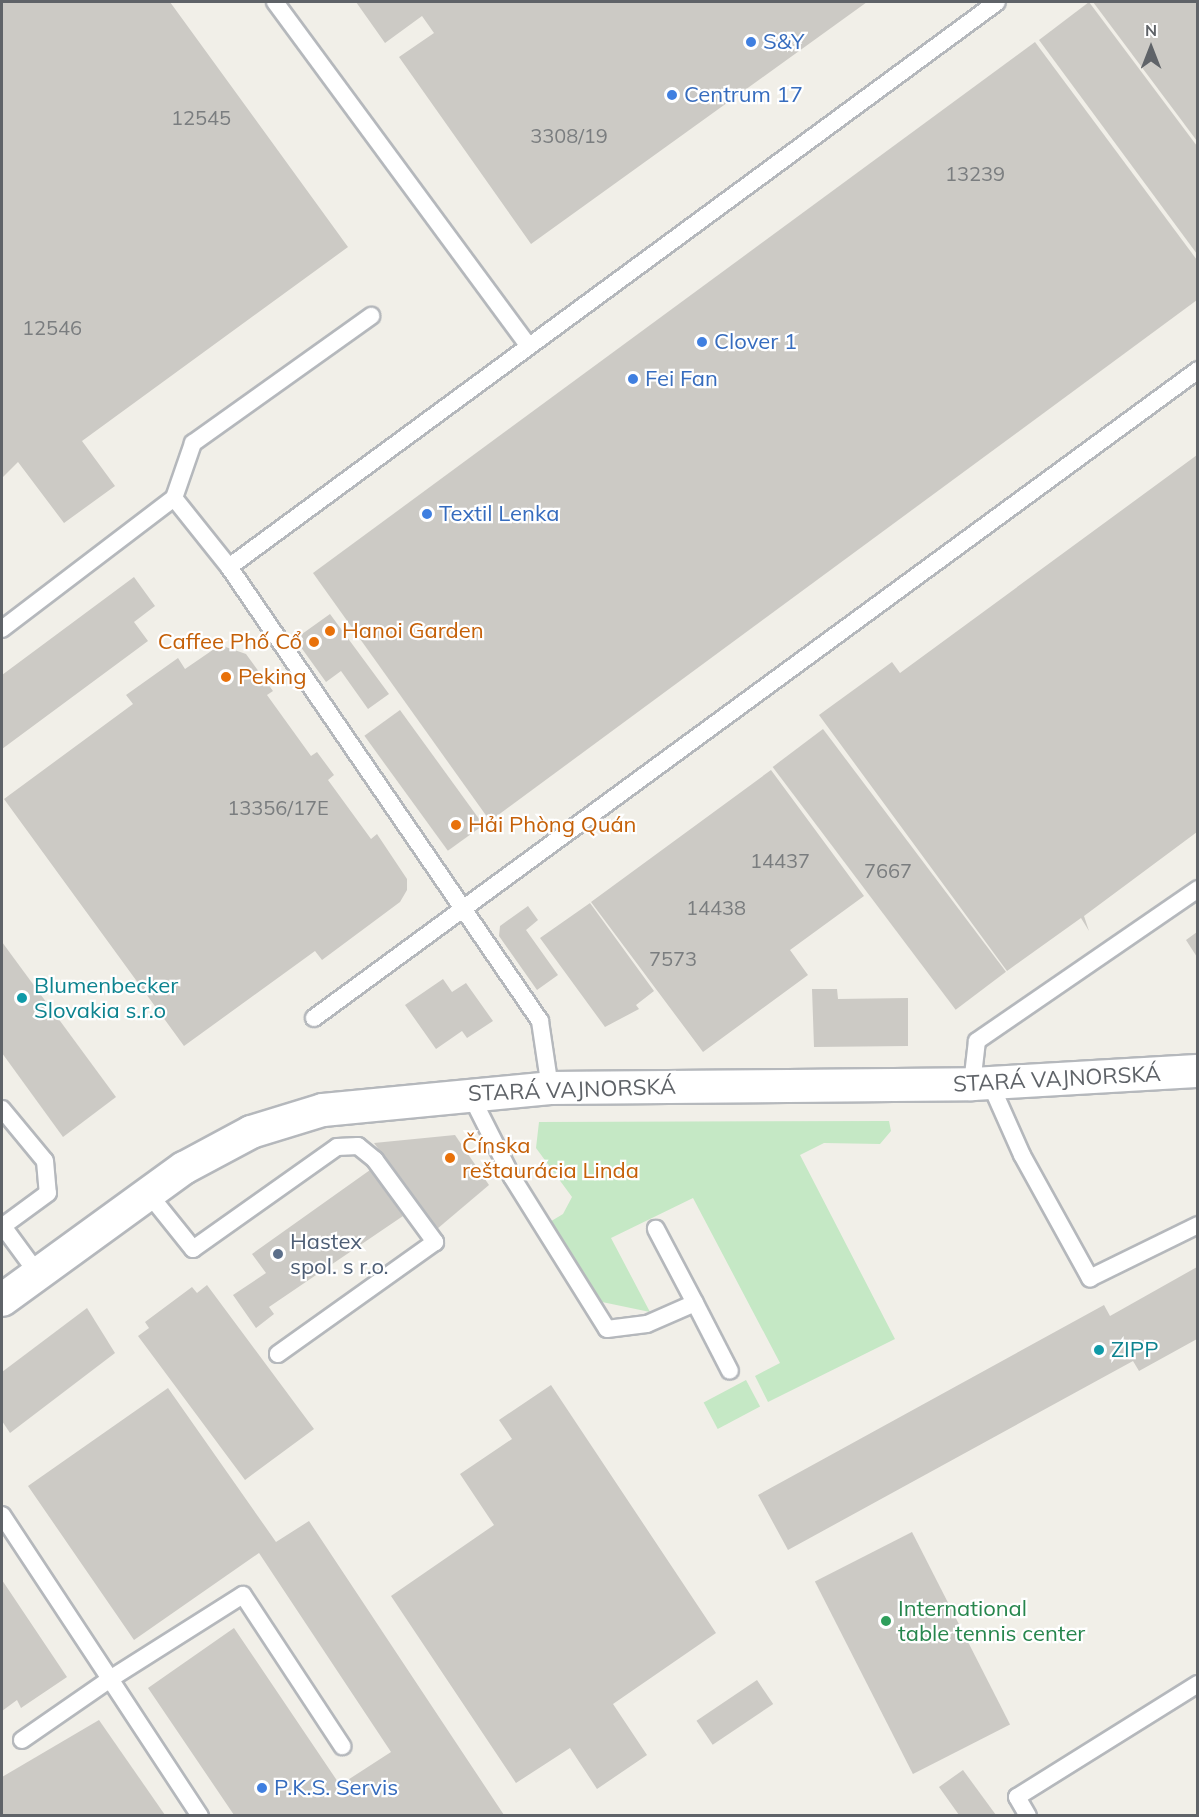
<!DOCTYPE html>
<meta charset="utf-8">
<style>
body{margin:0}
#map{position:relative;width:1199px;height:1817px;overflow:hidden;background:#f1efe8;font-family:Mulish,sans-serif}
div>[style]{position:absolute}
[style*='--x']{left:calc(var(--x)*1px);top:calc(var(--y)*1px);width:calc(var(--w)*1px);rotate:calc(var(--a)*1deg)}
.green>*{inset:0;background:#c5e8c5;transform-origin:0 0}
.building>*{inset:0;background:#cccac5;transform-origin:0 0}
.roads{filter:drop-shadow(2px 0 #b5b8bc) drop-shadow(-2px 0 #b5b8bc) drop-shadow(0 2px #b5b8bc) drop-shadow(0 -2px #b5b8bc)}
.service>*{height:16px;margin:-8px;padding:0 8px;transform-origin:8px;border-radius:8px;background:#fff}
.minor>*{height:32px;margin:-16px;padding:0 16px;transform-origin:16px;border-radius:16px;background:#fff}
.dots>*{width:16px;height:16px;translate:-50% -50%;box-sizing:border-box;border:3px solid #fff;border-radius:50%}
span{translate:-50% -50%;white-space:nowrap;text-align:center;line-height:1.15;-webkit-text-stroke:4.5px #fff;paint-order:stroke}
.number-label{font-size:20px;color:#7a7d7f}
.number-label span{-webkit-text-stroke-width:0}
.shop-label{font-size:22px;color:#366cbe}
.left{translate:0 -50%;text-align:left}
.food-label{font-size:22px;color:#c56008}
.right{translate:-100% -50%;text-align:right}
.culture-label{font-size:22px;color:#0d838f}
.street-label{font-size:22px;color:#5f6368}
.service-label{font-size:22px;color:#4e5e75}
.leisure-label{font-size:22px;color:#27864d}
.frame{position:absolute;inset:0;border:3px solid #5f6368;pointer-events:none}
.north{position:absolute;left:1121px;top:18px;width:60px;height:60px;-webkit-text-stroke:4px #fff;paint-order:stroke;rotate:0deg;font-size:16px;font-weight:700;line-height:24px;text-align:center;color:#5f6368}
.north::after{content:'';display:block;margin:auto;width:21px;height:27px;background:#5f6368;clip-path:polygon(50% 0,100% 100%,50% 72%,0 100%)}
</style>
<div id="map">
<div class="green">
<i style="clip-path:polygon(889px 1121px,891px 1131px,880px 1144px,824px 1143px,800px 1155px,895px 1339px,768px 1402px,755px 1376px,780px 1363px,693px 1198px,611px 1238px,650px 1312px,602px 1302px,548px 1223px,563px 1214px,572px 1197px,536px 1148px,539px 1122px)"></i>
<i style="left:746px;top:1380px;width:30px;height:48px;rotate:62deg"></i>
</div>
<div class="building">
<i style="clip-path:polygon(2px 2px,170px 2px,348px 247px,82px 441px,115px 486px,64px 523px,18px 462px,2px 478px)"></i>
<i style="clip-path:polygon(356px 2px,867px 2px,531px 244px,399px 57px,434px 33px,422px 16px,385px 43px)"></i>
<i style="clip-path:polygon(1089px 2px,1197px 146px,1197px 254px,1039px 40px)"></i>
<i style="clip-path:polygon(1093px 2px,1197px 2px,1197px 141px)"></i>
<i style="clip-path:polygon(1035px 42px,1197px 260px,1197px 300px,490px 821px,313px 573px)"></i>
<i style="clip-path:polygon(1197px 455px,1197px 832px,1084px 916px,1089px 931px,1081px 918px,1007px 971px,819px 715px,892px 662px,900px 673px)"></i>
<i style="clip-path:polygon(134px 577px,155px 606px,134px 622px,148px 641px,2px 749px,2px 675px)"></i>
<i style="clip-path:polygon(330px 614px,389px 694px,368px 709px,341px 671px,326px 682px,295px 639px)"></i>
<i style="clip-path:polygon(220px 645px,246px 654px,273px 691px,267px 695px,311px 756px,317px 752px,334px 775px,328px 780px,371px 839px,377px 834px,407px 879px,407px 890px,400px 902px,322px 960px,315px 951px,184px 1046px,4px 799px,133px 704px,126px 695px,178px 658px,185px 669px)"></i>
<i style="left:400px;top:710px;width:142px;height:44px;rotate:54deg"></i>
<i style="left:823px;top:729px;width:304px;height:63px;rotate:53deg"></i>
<i style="clip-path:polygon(771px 770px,864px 896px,790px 950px,808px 975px,703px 1052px,591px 902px)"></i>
<i style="clip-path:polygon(590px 903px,654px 991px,636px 1005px,639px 1009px,605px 1027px,540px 938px)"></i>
<i style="clip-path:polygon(528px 906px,538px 920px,526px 930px,558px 975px,537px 990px,499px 936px,500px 926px)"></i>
<i style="clip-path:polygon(1197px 932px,1197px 957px,1186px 940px)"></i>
<i style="clip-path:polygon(2px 942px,116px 1097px,63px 1137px,2px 1053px)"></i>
<i style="clip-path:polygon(443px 979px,452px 992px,466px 983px,493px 1021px,467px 1038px,462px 1031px,436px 1049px,405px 1005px)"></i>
<i style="clip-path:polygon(812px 989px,837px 989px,838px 999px,908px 998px,908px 1046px,814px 1047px)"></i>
<i style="clip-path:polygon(455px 1135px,489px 1185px,437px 1229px,374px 1143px)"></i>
<i style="clip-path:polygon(370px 1170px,403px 1216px,269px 1307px,274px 1314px,256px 1328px,233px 1295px,266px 1273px,252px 1254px)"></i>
<i style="clip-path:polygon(1197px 1267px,1197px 1339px,1139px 1371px,1133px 1361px,788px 1550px,758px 1495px,1104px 1305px,1110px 1316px)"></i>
<i style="clip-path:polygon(207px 1285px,314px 1429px,245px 1480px,138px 1336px,149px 1328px,145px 1322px,192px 1287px,197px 1293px)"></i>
<i style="clip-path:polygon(87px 1308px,115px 1353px,10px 1433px,2px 1421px,2px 1372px)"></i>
<i style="clip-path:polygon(551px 1385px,716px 1633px,613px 1704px,647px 1755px,597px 1789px,570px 1748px,516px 1783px,391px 1596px,494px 1525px,460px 1474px,512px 1439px,499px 1420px)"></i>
<i style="clip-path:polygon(168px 1388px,276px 1542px,309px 1521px,504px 1815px,234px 1815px,148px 1688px,234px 1628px,340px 1785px,391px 1752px,259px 1553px,134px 1640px,28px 1486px)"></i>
<i style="left:912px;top:1532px;width:216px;height:109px;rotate:63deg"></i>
<i style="clip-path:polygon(2px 1580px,67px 1677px,21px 1708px,17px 1700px,2px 1711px)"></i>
<i style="left:757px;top:1680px;width:29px;height:73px;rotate:56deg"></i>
<i style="clip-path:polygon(99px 1720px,165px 1815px,2px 1815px,2px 1777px)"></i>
<i style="clip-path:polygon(963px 1770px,996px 1815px,959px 1815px,939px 1787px)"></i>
</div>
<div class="roads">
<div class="service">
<i style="--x:275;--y:2;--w:425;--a:53.6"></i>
<i style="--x:174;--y:498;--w:58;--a:-70.9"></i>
<i style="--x:193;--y:443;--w:219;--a:-35.5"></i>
<i style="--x:2;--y:629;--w:216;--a:-37.3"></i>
<i style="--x:174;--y:498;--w:88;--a:51.4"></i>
<i style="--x:314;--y:1018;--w:1096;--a:-36.24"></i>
<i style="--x:990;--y:1083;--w:79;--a:66"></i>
<i style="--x:1022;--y:1155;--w:141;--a:61.1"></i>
<i style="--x:1090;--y:1278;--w:120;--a:-26.1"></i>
<i style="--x:972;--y:1084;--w:43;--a:-83.4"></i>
<i style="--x:977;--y:1041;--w:268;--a:-34.5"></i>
<i style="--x:550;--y:1088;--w:68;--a:-98.5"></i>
<i style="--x:540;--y:1021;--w:550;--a:-124.41"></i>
<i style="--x:229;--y:567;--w:953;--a:-36.34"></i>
<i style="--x:469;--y:1092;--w:95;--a:63.2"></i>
<i style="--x:512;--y:1177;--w:179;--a:58"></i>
<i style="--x:607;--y:1329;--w:40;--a:-7.1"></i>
<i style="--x:647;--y:1324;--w:52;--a:-23.6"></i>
<i style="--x:695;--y:1303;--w:84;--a:-117.8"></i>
<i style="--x:2;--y:1109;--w:67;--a:50.4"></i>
<i style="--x:45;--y:1161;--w:32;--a:85"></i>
<i style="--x:48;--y:1193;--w:56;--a:143.7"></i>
<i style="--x:148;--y:1193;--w:72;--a:51.2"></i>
<i style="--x:193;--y:1249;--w:176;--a:-35.3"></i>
<i style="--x:337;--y:1147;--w:21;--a:-3"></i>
<i style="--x:358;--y:1146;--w:22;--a:39"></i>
<i style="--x:375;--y:1160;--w:102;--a:53.8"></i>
<i style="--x:435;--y:1242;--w:193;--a:144.5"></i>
<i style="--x:2;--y:1225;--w:61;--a:53.7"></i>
<i style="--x:695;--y:1303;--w:76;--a:62.8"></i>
<i style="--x:2;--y:1515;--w:196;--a:56.6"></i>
<i style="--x:110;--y:1679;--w:157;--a:-32.3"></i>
<i style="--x:243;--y:1595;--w:181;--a:56.7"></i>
<i style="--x:22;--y:1740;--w:107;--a:-34.7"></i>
<i style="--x:110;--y:1679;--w:164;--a:56.7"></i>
<i style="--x:1028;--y:1816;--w:22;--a:-120"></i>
<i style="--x:1017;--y:1797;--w:213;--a:-32"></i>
</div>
<div class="minor">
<i style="--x:2;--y:1300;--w:225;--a:-36"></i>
<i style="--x:184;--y:1168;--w:76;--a:-28.2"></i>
<i style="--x:251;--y:1132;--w:75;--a:-17"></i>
<i style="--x:323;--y:1110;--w:228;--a:-5.5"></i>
<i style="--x:550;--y:1088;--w:422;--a:-0.5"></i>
<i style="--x:972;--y:1084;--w:226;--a:-3.3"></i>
</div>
</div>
<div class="dots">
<i style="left:751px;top:42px;background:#3f7fe0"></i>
<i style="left:672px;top:95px;background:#3f7fe0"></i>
<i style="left:702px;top:342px;background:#3f7fe0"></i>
<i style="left:633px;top:379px;background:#3f7fe0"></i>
<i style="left:427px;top:514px;background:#3f7fe0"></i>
<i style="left:330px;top:631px;background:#e8710a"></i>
<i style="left:314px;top:642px;background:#e8710a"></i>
<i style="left:226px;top:677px;background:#e8710a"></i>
<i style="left:456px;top:825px;background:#e8710a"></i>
<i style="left:22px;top:998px;background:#0f9aa8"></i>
<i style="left:450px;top:1158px;background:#e8710a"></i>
<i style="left:278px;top:1254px;background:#5c6f8a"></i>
<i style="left:1099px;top:1350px;background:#0f9aa8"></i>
<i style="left:886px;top:1621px;background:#2e9e5b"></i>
<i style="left:262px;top:1788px;background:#3f7fe0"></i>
</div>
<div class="number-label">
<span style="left:201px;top:117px">12545</span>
<span style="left:569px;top:135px">3308/19</span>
<span style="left:975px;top:173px">13239</span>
<span style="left:52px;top:327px">12546</span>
<span style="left:278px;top:807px">13356/17E</span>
<span style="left:780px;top:860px">14437</span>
<span style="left:888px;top:870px">7667</span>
<span style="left:716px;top:907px">14438</span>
<span style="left:673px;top:958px">7573</span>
</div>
<div class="shop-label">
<span class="left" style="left:763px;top:42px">S&amp;Y</span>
<span class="left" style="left:684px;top:95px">Centrum 17</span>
<span class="left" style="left:714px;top:342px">Clover 1</span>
<span class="left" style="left:645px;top:379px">Fei Fan</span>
<span class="left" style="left:439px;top:514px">Textil Lenka</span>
<span class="left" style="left:274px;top:1788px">P.K.S. Servis</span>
</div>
<div class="food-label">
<span class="left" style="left:342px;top:631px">Hanoi Garden</span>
<span class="right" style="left:302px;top:642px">Caffee Phố Cổ</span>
<span class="left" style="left:238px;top:677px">Peking</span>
<span class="left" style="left:468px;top:825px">Hải Phòng Quán</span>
<span class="left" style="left:462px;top:1158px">Čínska<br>reštaurácia Linda</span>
</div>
<div class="culture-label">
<span class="left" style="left:34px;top:998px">Blumenbecker<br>Slovakia s.r.o</span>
<span class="left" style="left:1111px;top:1350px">ZIPP</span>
</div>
<div class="street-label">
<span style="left:1057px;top:1079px;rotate:-3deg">STARÁ VAJNORSKÁ</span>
<span style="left:572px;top:1090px;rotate:-2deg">STARÁ VAJNORSKÁ</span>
</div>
<div class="service-label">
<span class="left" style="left:290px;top:1254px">Hastex<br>spol. s r.o.</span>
</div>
<div class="leisure-label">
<span class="left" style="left:898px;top:1621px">International<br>table tennis center</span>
</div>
<div class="frame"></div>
<div class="north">N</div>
</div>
